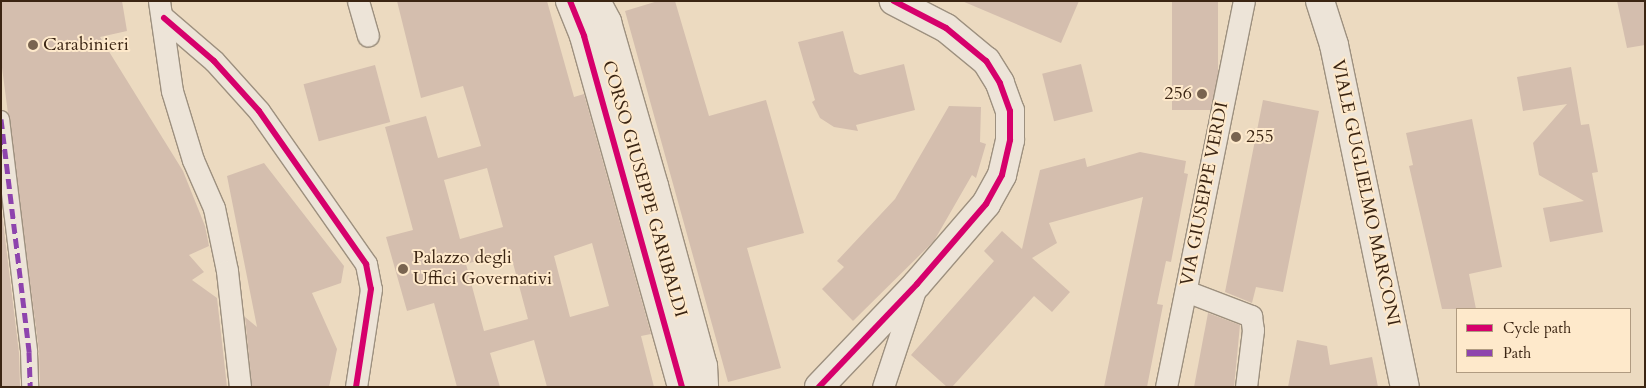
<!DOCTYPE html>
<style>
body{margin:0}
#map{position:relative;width:1646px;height:388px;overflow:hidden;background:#ecdac0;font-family:Cardo,serif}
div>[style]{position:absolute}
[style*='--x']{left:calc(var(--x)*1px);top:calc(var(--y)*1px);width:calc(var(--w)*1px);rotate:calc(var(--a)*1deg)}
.building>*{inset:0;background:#d4beae;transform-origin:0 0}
.roads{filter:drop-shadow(1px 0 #9d907f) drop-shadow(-1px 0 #9d907f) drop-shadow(0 1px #9d907f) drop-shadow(0 -1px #9d907f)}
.pedestrian>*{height:16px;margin:-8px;padding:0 8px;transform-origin:8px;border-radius:8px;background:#ede4d8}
.minor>*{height:21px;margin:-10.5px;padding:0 10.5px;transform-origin:10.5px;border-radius:10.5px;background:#ede4d8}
.tertiary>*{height:28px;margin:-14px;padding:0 14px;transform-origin:14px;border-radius:14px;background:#ede4d8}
.quiet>*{height:5px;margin-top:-2.5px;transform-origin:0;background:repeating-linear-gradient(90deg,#8e44ad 0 10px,transparent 0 15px)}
.cycleway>*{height:6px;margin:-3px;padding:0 3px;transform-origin:3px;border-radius:3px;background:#d6006c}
.dots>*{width:14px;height:14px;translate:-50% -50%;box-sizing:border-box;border:2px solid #fee9cb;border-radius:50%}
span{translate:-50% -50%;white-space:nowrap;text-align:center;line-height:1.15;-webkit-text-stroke:4px #fee9cb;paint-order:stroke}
.poi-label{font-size:18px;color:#3b2513}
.left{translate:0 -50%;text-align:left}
.right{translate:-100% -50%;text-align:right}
.street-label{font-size:18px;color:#3b2513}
.frame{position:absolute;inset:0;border:2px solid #3b2513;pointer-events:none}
.legend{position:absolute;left:1456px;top:308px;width:175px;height:65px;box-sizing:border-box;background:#fee9cb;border:1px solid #b09b81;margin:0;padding:6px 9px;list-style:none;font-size:15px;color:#3b2513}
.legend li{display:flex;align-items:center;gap:10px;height:25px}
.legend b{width:25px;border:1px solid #b09b81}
</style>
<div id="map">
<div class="building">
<i style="clip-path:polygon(1px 1px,122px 1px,127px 31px,100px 37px,183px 171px,205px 226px,209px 246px,189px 255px,204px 272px,192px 280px,217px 298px,227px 387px,40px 387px,39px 351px,1px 60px)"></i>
<i style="clip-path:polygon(evenodd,397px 1px,547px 1px,574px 97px,584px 94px,651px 334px,641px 336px,654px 387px,547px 387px,534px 340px,490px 353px,500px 387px,457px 387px,434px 303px,407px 311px,386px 237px,413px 230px,385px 127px,426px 116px,438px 158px,481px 146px,463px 86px,421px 98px,397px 1px,487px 168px,503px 227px,460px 239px,444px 180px,487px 168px,397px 1px,592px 243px,609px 306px,570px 317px,554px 256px,592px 243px,397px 1px,510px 252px,528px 319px,484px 331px,466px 264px,510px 252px)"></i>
<i style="clip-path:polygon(658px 1px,675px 1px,709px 116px,766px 100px,804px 233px,747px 248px,781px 368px,728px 382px,625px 11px)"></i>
<i style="clip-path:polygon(962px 1px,1079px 1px,1061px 43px)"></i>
<i style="left:1172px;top:1px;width:46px;height:109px"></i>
<i style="clip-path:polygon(1617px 1px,1645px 1px,1645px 45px,1627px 48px)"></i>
<i style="clip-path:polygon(843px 31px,854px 72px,860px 75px,904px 64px,915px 110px,856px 125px,858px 131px,834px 127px,820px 118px,812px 102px,815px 100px,798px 42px)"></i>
<i style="left:1081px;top:64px;width:49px;height:40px;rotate:76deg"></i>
<i style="left:375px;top:65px;width:59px;height:74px;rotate:75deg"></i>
<i style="clip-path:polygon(1571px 67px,1581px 125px,1589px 124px,1598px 172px,1592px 173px,1603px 232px,1550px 242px,1543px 208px,1584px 201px,1539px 175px,1533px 143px,1567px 104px,1523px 111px,1517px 77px)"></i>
<i style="clip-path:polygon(1263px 100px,1319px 111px,1283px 292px,1256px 287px,1252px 303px,1225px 292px)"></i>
<i style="clip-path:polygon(949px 106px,981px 107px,980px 142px,986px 144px,976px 178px,972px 175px,934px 241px,853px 321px,822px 289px,844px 267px,837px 261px,895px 199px)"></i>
<i style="clip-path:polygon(1472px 119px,1502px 267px,1469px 274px,1476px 309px,1442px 309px,1409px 166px,1413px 165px,1406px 133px)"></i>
<i style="clip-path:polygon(1140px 152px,1186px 161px,1184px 173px,1188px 174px,1171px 262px,1166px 261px,1157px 304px,1163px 305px,1147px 387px,1104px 387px,1143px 197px,1049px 223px,1057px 243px,1032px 258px,1070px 292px,1052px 312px,1034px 296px,952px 387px,947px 387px,911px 355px,994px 261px,984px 251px,1002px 231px,1022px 249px,1040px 170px,1085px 158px,1087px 167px)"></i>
<i style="clip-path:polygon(264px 163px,344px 266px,341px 283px,312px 293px,337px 349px,329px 387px,252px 387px,245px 317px,257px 327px,227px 176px)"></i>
<i style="clip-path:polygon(1px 205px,19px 353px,20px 387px,1px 387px)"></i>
<i style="clip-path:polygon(1208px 313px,1240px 325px,1234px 387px,1194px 387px)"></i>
<i style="clip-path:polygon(1297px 340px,1327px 346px,1330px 365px,1372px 357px,1378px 387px,1288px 387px)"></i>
</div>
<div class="roads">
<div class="pedestrian">
<i style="--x:1;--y:119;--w:235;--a:83.1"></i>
<i style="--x:29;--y:352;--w:35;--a:88"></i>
</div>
<div class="minor">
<i style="--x:159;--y:1;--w:91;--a:81.8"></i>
<i style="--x:172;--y:91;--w:72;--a:73.1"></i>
<i style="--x:193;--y:160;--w:52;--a:66.4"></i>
<i style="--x:214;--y:208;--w:64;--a:78.3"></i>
<i style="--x:227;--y:271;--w:117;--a:83.6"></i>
<i style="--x:358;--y:1;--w:36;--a:74"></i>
<i style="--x:164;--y:18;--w:66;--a:40.7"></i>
<i style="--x:214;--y:61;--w:67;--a:48"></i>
<i style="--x:259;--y:111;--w:187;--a:55"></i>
<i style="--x:366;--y:264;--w:25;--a:79"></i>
<i style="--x:371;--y:289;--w:99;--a:98.7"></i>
<i style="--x:1186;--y:291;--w:70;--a:21"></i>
<i style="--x:1251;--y:316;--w:14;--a:82"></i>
<i style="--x:1253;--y:330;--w:57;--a:97"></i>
<i style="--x:883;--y:387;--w:105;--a:-71.7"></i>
<i style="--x:1166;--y:387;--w:394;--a:-78.6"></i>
</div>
<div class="tertiary">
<i style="--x:570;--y:1;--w:38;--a:68"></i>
<i style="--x:584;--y:36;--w:364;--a:74.4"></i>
<i style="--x:596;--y:1;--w:24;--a:62"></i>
<i style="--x:607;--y:22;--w:171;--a:74"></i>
<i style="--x:654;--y:186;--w:187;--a:74.8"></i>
<i style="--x:703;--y:366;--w:21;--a:87"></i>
<i style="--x:1320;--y:1;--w:46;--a:72.3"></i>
<i style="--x:1334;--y:45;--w:349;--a:78.3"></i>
<i style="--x:819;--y:387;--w:142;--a:-46.4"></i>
<i style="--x:917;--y:284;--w:106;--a:-49.2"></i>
<i style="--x:986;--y:204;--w:33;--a:-61"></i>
<i style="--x:1002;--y:175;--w:36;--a:-77"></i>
<i style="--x:1010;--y:140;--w:29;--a:-90"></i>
<i style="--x:1010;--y:111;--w:30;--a:-110"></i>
<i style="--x:1000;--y:83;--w:26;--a:-122"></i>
<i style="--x:986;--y:61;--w:52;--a:-140.5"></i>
<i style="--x:946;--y:28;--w:59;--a:-152.6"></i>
</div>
</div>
<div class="quiet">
<i style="--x:1;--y:119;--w:235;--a:83.1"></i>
<i style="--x:29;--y:352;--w:35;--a:88"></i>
</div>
<div class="cycleway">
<i style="--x:570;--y:1;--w:38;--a:68"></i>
<i style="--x:584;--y:36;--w:364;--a:74.4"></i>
<i style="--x:164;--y:18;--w:66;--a:40.7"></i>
<i style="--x:214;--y:61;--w:67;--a:48"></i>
<i style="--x:259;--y:111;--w:187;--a:55"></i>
<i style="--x:366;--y:264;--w:25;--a:79"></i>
<i style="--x:371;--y:289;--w:99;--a:98.7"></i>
<i style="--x:819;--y:387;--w:142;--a:-46.4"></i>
<i style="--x:917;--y:284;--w:106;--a:-49.2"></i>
<i style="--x:986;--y:204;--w:33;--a:-61"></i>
<i style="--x:1002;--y:175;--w:36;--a:-77"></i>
<i style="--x:1010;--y:140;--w:29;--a:-90"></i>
<i style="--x:1010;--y:111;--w:30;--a:-110"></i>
<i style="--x:1000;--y:83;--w:26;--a:-122"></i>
<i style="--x:986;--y:61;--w:52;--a:-140.5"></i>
<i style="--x:946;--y:28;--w:59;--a:-152.6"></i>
</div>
<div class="dots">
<i style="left:33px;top:45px;background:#796450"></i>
<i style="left:1202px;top:94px;background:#796450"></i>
<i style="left:1236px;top:137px;background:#796450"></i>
<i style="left:403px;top:269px;background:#796450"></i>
</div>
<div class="poi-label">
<span class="left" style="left:43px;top:45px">Carabinieri</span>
<span class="right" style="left:1192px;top:94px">256</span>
<span class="left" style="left:1246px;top:137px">255</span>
<span class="left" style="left:413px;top:269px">Palazzo degli<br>Uffici Governativi</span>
</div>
<div class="street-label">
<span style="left:644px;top:189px;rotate:74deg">CORSO GIUSEPPE GARIBALDI</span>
<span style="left:1365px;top:193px;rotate:78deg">VIALE GUGLIELMO MARCONI</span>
<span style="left:1205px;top:194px;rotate:-79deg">VIA GIUSEPPE VERDI</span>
</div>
<div class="frame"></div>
<ul class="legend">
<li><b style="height:6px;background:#d6006c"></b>Cycle path</li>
<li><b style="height:6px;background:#8e44ad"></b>Path</li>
</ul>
</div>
